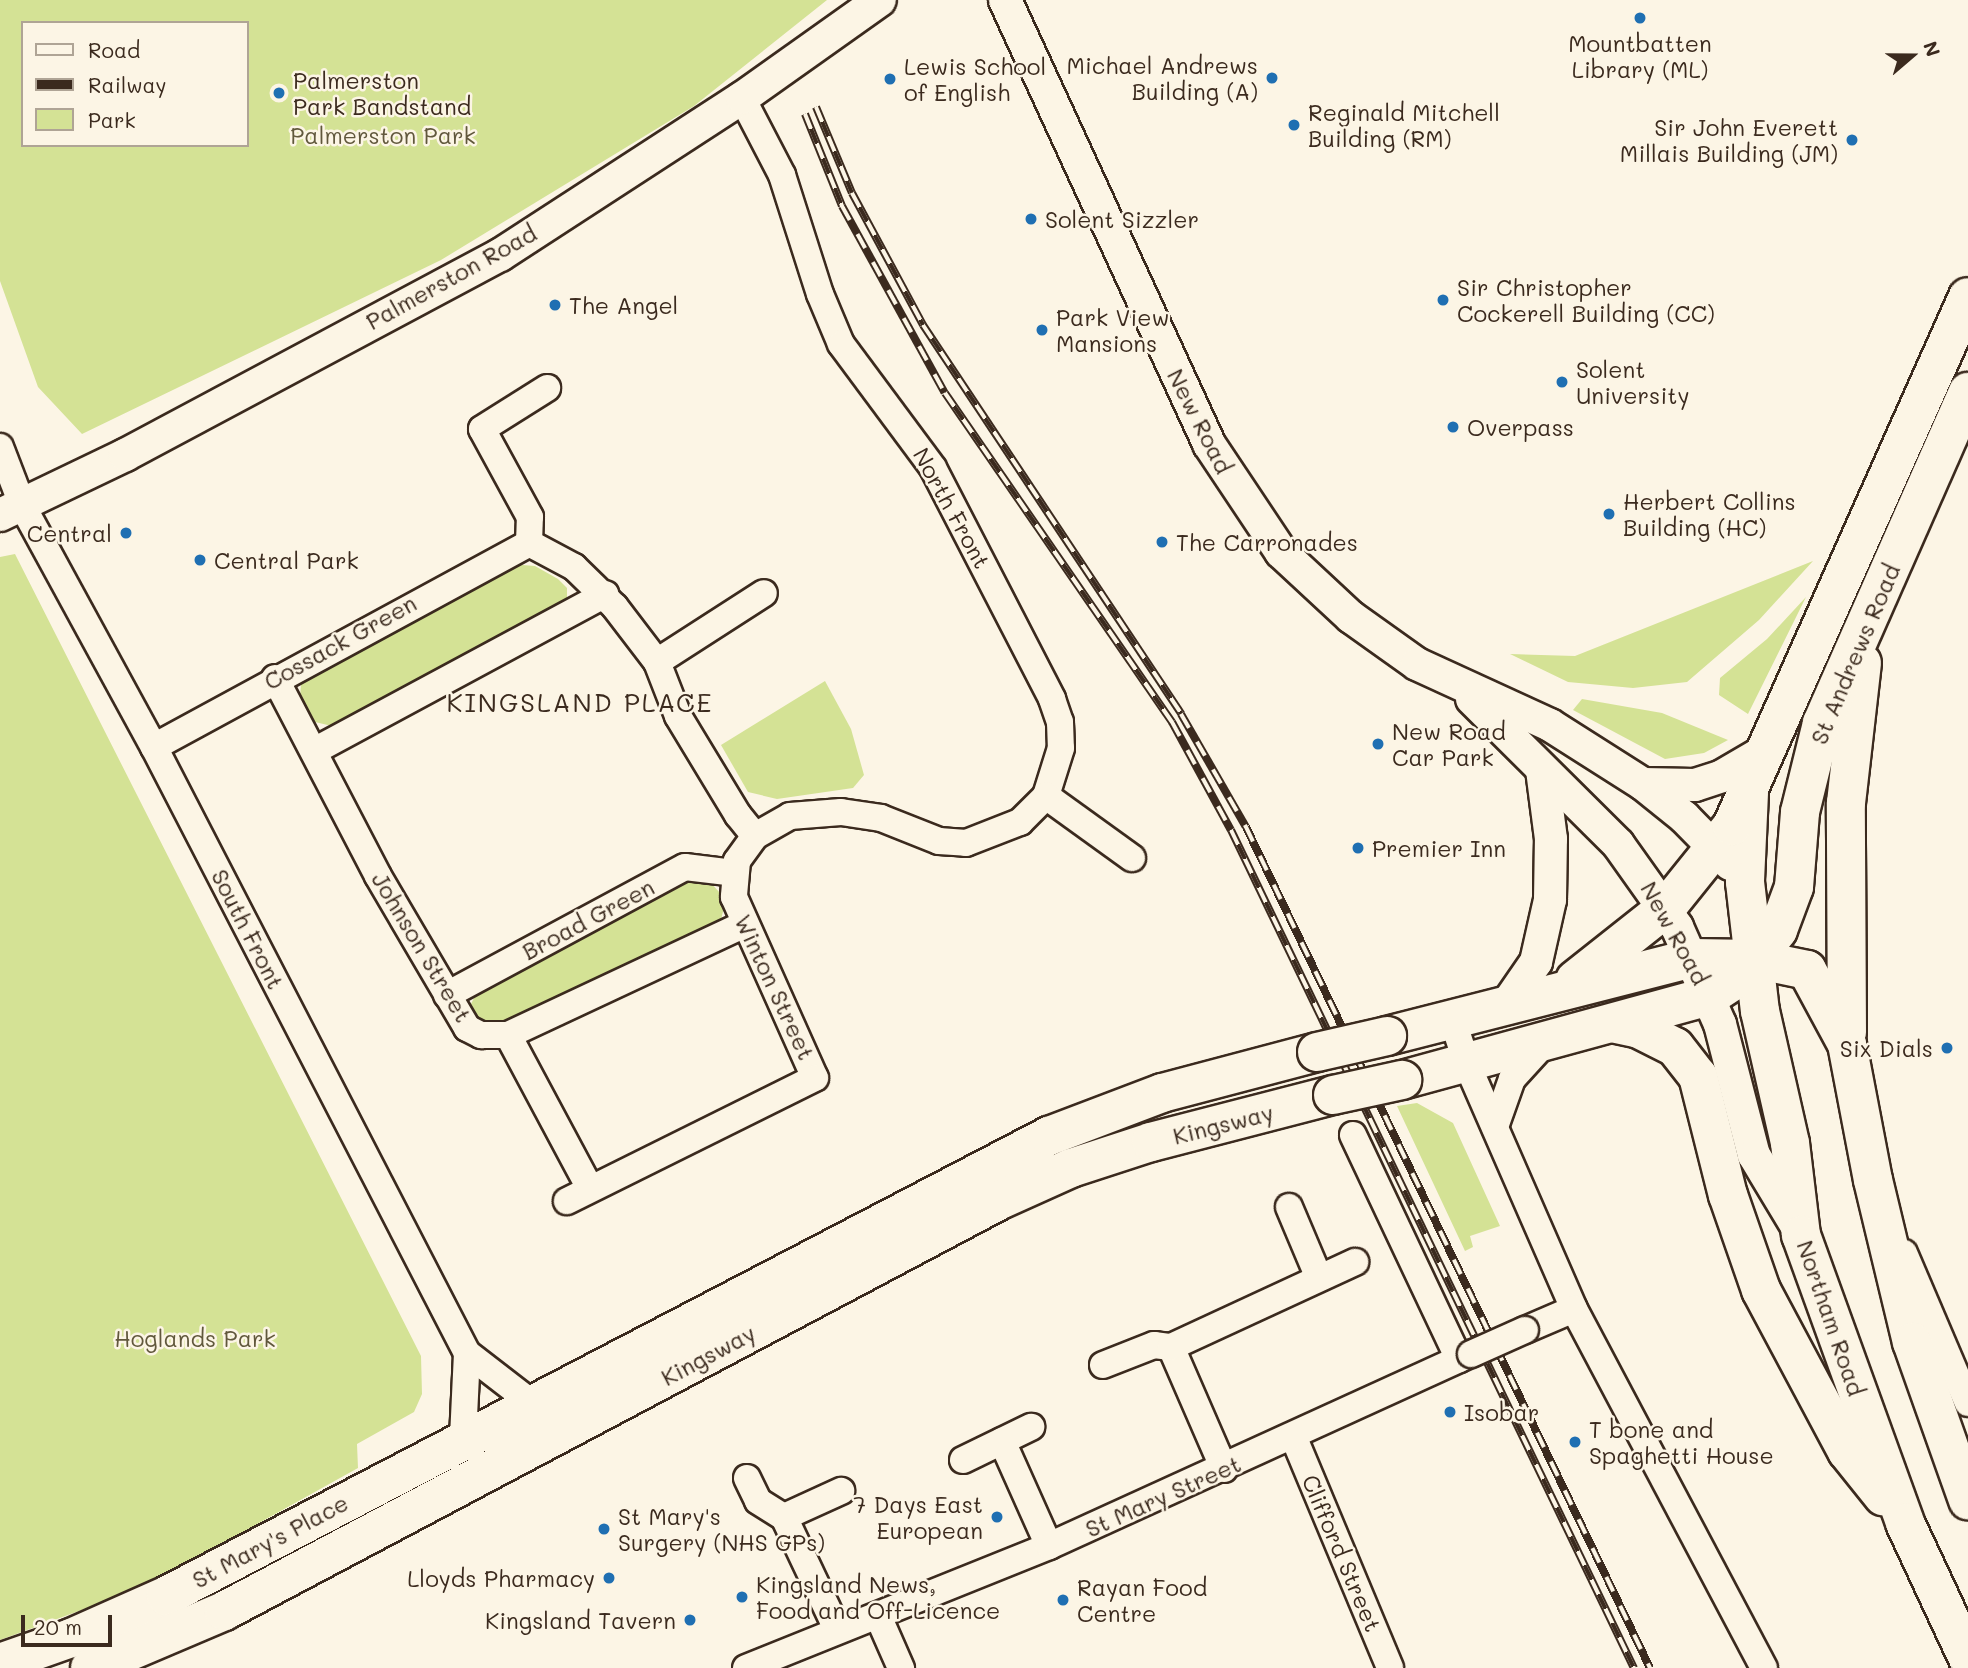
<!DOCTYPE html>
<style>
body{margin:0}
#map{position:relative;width:1968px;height:1668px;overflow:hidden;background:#fcf5e5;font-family:Mali,sans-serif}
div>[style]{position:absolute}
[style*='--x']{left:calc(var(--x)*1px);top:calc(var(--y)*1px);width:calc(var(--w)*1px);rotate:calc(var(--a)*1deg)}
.green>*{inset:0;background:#d4e295}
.roads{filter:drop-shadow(2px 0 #3b2a1e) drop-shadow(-2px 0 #3b2a1e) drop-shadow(0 2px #3b2a1e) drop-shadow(0 -2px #3b2a1e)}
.minor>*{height:26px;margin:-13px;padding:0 13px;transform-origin:13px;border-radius:13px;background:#fcf5e5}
.tertiary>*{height:32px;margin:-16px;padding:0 16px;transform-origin:16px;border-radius:16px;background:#fcf5e5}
.primary>*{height:38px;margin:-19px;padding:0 19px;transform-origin:19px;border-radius:19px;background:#fcf5e5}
.rail>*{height:8px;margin-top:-4px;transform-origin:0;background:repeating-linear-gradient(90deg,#fcf5e5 0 16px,#3b2a1e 0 32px);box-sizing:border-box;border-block:2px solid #3b2a1e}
.bridges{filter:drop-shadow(2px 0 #3b2a1e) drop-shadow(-2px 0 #3b2a1e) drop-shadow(0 2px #3b2a1e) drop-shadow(0 -2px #3b2a1e)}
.minor-bridge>*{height:26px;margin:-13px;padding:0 13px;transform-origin:13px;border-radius:13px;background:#fcf5e5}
.primary-bridge>*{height:38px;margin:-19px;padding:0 19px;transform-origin:19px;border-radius:19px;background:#fcf5e5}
.dots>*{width:19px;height:19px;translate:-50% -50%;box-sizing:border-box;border:4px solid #fcf5e5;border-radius:50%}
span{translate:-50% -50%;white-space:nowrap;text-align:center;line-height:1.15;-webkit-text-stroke:5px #fcf5e5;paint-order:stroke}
.poi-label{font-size:23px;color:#3b2a1e}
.right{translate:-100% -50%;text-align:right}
.left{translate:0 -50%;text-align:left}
.park-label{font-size:23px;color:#61583c}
.street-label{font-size:23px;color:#3b2a1e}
.quarter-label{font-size:26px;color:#3b2a1e;letter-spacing:2px}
.legend{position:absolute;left:21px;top:21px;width:228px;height:126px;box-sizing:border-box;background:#fcf5e5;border:2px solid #afa495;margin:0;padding:9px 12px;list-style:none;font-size:21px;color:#3b2a1e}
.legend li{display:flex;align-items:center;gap:14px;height:35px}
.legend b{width:35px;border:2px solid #afa495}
.north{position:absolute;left:1877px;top:21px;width:70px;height:70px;-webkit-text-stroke:5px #fcf5e5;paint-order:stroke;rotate:70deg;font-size:19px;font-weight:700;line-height:28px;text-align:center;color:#3b2a1e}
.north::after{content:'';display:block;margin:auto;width:24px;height:32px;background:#3b2a1e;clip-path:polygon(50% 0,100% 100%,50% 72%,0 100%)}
.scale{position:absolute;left:21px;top:1615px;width:91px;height:32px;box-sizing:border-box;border:4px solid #3b2a1e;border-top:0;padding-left:9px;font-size:21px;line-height:24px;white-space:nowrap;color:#3b2a1e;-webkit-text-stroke:5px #fcf5e5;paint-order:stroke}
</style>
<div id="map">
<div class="green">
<i style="clip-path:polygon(evenodd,0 0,827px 0,694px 106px,441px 260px,82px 434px,38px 387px,0 281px,0 0,23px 23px,247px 23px,247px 145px,23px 145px,23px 23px)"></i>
<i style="clip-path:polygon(15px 554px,421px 1356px,422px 1394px,414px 1412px,357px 1444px,358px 1468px,144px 1587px,0 1640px,0 557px)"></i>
<i style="clip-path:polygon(1813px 561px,1759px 620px,1687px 682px,1633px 688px,1568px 682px,1510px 654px,1575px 656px)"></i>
<i style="clip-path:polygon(510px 564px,535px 566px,558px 579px,567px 588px,567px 601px,336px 727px,315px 722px,300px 698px,301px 684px,309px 673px)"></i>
<i style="clip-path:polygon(1806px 597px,1748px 714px,1719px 695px,1720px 678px,1767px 639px)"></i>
<i style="clip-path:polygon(825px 681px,851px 729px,864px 775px,853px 788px,777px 799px,748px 792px,721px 745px)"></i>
<i style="clip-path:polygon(1582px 699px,1662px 713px,1728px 740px,1704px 753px,1665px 759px,1573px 710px)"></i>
<i style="clip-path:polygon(695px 879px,711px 883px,720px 893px,724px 907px,721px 920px,711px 930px,511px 1020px,493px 1022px,475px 1018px,471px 1004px,477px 992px,679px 883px)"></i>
<i style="clip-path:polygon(1417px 1103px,1453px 1123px,1500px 1226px,1470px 1236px,1473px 1247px,1465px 1251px,1397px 1106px)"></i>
</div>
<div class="roads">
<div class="minor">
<i style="--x:742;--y:98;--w:87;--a:62.5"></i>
<i style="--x:782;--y:175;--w:125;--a:72.3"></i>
<i style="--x:820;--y:294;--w:54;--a:67.2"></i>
<i style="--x:841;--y:344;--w:154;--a:53.4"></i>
<i style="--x:933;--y:468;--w:260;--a:62.7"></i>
<i style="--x:1052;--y:699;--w:24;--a:71"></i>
<i style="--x:1060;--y:722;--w:26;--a:88"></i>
<i style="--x:1061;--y:748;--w:50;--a:107.4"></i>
<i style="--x:1046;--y:796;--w:106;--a:35.8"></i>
<i style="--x:0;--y:447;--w:64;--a:69"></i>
<i style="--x:23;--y:507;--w:273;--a:61.4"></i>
<i style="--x:154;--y:747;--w:682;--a:62.68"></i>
<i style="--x:467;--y:1353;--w:83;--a:37.7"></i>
<i style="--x:529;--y:543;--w:51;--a:28.1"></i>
<i style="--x:574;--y:567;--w:57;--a:44.3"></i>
<i style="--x:615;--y:607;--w:69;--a:52.6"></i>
<i style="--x:657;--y:662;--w:58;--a:68.7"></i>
<i style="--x:678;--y:716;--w:116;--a:58.8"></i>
<i style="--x:738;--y:815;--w:27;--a:51"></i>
<i style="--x:755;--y:836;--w:31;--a:126"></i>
<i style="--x:737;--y:861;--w:36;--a:95"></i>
<i style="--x:734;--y:897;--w:198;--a:65.9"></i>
<i style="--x:815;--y:1078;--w:277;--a:153.6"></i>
<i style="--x:529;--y:543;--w:26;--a:-88"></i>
<i style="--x:530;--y:517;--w:100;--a:-118.6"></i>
<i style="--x:482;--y:429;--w:77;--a:-32.2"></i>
<i style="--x:657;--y:662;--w:127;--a:-32.8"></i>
<i style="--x:275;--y:678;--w:223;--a:62.5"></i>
<i style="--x:378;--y:876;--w:176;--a:59.6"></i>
<i style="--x:467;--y:1028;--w:16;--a:27"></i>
<i style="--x:481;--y:1035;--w:27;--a:0"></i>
<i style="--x:508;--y:1035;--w:172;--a:61.9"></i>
<i style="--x:154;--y:747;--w:427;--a:-28.5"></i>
<i style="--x:314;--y:751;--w:331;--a:-28.3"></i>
<i style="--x:755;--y:836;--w:40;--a:-29.7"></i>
<i style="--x:790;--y:816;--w:51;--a:-4.5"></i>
<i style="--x:841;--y:812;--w:40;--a:8.5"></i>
<i style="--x:881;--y:818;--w:62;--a:21.6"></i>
<i style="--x:939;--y:841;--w:27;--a:4"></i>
<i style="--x:966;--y:843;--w:58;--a:-21.3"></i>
<i style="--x:1020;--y:822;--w:37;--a:-45"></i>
<i style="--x:447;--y:995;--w:270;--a:-28.3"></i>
<i style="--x:685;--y:867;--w:49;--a:7"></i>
<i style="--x:1453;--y:1021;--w:45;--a:72"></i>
<i style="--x:1467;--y:1064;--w:267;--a:66.4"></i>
<i style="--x:1574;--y:1309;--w:406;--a:62.1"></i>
<i style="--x:508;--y:1035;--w:259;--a:-25.1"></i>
<i style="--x:1495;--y:1127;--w:51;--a:-70.5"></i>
<i style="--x:1512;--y:1079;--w:47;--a:-47.6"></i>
<i style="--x:1353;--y:1135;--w:248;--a:64.7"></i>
<i style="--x:1289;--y:1207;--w:77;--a:67.1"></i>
<i style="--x:1904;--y:1253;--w:163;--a:66.9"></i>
<i style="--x:1525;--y:1330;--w:53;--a:-23.2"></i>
<i style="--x:1171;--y:1347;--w:133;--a:66.5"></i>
<i style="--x:1103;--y:1365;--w:55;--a:-21.4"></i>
<i style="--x:1154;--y:1345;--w:17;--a:7"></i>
<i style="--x:1171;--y:1347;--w:203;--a:-24.8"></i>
<i style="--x:463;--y:1438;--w:85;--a:-87.3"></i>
<i style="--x:1294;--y:1438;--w:249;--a:67.3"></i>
<i style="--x:1002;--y:1441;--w:115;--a:65.9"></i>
<i style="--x:963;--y:1460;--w:76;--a:-25.9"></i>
<i style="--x:747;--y:1478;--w:25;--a:64"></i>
<i style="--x:758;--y:1501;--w:31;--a:32"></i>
<i style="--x:784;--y:1517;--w:124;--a:64.7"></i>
<i style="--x:784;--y:1517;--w:63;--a:-24.5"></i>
<i style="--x:879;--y:1618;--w:55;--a:66.3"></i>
<i style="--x:746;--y:1668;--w:327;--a:-21.9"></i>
<i style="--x:1049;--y:1546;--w:464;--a:-24.5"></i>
</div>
<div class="tertiary">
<i style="--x:1005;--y:0;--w:489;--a:65.3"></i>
<i style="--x:1209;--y:444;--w:130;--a:56.3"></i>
<i style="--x:1281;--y:552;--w:96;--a:42.9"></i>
<i style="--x:1351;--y:617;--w:81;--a:35.5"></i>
<i style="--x:1417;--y:664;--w:146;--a:24.6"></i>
<i style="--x:1550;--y:725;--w:110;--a:32.4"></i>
<i style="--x:1643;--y:784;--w:53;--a:38.8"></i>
<i style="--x:1684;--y:817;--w:66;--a:45.6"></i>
<i style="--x:0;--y:515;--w:139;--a:-25.6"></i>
<i style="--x:125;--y:455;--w:425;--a:-28.1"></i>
<i style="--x:500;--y:255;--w:288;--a:-33"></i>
<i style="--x:742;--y:98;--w:169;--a:-35.4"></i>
<i style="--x:1472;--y:699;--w:206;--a:44.8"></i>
<i style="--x:1618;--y:844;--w:102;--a:54.6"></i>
<i style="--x:1677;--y:927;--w:106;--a:66.1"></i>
<i style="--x:1720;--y:1024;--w:135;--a:75.5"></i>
<i style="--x:1754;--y:1155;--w:87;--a:59"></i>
<i style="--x:1643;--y:784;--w:52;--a:1.1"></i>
<i style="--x:1695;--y:785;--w:28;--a:-18"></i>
<i style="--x:1722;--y:776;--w:50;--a:-30.2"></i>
<i style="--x:1507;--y:1004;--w:51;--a:-55.4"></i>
<i style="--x:1536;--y:962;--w:64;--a:-77.3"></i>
<i style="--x:1550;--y:900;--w:61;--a:-89.1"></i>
<i style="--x:1551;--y:839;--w:70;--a:-97.4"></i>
</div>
<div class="primary">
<i style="--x:1749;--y:793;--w:89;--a:92.6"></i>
<i style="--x:1745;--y:882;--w:130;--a:83.4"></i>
<i style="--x:1760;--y:1011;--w:135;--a:77.2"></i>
<i style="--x:1790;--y:1143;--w:93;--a:83.2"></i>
<i style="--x:1801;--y:1235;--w:306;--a:70.1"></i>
<i style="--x:1905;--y:1523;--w:149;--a:65"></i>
<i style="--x:1575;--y:980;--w:116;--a:-38.4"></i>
<i style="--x:1666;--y:908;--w:105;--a:-51.2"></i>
<i style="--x:1732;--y:826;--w:579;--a:-65.96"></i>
<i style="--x:1616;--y:1024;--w:24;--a:12"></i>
<i style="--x:1639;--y:1029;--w:40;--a:26.6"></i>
<i style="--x:1675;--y:1047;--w:37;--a:52"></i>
<i style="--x:1698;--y:1076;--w:123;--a:75.9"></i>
<i style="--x:1728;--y:1195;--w:101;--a:70.8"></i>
<i style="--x:1761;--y:1290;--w:183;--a:61.9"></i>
<i style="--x:1847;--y:1451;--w:58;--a:51.3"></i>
<i style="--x:1847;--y:1032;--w:229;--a:-90.3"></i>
<i style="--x:1846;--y:803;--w:141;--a:-83.5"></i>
<i style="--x:1387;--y:1036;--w:316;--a:-14.3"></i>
<i style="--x:1693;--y:958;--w:61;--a:0.9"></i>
<i style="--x:1754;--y:959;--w:54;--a:11.7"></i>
<i style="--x:1807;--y:970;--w:84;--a:61.6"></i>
<i style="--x:1847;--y:1044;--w:138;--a:79.2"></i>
<i style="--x:1873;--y:1180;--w:167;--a:76.5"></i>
<i style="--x:1912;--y:1342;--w:168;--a:70.5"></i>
<i style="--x:1402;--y:1080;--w:319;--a:-15.3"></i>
<i style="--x:1710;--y:996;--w:30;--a:-33"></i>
<i style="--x:1735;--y:980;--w:50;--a:-48.3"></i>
<i style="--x:1768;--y:943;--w:16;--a:-52"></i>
<i style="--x:1778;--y:930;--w:46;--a:-69.6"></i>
<i style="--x:1794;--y:887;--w:75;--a:-85.4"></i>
<i style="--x:1800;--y:812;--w:92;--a:-76.1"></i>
<i style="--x:1822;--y:723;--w:362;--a:-66.2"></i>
<i style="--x:0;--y:1663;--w:75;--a:-19.4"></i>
<i style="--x:71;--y:1638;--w:104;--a:-23.9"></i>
<i style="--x:166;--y:1596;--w:996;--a:-27.52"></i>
<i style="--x:1049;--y:1136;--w:121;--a:-20.8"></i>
<i style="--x:1162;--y:1093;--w:160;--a:-14.8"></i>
<i style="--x:90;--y:1668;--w:146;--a:-23"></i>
<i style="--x:224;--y:1611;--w:878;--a:-27.91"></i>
<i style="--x:1000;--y:1200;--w:78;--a:-24.3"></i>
<i style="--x:1071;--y:1168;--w:84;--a:-18"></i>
<i style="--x:1151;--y:1142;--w:188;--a:-14.5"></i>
</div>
</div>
<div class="rail">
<i style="--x:816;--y:107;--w:93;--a:67.3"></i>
<i style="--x:852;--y:193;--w:150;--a:61.7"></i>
<i style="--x:923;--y:325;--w:467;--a:56.4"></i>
<i style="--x:1181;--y:714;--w:130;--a:60.1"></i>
<i style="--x:1246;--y:827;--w:933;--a:64.34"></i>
<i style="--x:805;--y:114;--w:99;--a:68.1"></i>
<i style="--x:842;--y:206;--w:213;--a:61.2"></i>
<i style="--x:945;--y:393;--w:400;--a:55.4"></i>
<i style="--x:1172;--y:722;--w:123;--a:61.4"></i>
<i style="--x:1231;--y:830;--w:930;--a:64.32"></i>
</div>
<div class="bridges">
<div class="minor-bridge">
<i style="--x:1471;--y:1354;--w:59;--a:-24"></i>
</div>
<div class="primary-bridge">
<i style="--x:1317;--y:1052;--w:72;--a:-12.9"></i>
<i style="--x:1333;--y:1095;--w:71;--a:-12.3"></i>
</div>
</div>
<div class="dots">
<i style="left:1640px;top:18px;background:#1f6fb2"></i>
<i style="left:1272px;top:78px;background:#1f6fb2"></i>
<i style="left:890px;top:79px;background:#1f6fb2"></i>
<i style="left:279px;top:93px;background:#1f6fb2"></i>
<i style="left:1294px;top:125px;background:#1f6fb2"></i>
<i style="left:1852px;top:140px;background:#1f6fb2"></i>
<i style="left:1031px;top:219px;background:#1f6fb2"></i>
<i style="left:1443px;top:300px;background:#1f6fb2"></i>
<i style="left:555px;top:305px;background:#1f6fb2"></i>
<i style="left:1042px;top:330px;background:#1f6fb2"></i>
<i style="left:1562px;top:382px;background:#1f6fb2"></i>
<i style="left:1453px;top:427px;background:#1f6fb2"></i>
<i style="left:1609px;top:514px;background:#1f6fb2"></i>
<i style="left:126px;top:533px;background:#1f6fb2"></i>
<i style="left:1162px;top:542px;background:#1f6fb2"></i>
<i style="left:200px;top:560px;background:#1f6fb2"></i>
<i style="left:1378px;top:744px;background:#1f6fb2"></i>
<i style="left:1358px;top:848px;background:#1f6fb2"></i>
<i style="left:1947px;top:1048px;background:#1f6fb2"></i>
<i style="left:1450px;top:1412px;background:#1f6fb2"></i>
<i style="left:1575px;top:1442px;background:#1f6fb2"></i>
<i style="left:997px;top:1517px;background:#1f6fb2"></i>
<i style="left:604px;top:1529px;background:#1f6fb2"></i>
<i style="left:609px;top:1578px;background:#1f6fb2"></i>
<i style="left:742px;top:1597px;background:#1f6fb2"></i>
<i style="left:1063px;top:1600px;background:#1f6fb2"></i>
<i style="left:690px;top:1620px;background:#1f6fb2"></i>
</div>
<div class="poi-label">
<span style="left:1640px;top:56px">Mountbatten<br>Library (ML)</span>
<span class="right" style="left:1258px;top:78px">Michael Andrews<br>Building (A)</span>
<span class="left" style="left:904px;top:79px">Lewis School<br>of English</span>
<span class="left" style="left:293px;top:93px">Palmerston<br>Park Bandstand</span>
<span class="left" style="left:1308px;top:125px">Reginald Mitchell<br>Building (RM)</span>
<span class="right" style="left:1838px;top:140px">Sir John Everett<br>Millais Building (JM)</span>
<span class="left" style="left:1045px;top:219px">Solent Sizzler</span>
<span class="left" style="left:1457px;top:300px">Sir Christopher<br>Cockerell Building (CC)</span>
<span class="left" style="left:569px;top:305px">The Angel</span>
<span class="left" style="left:1056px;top:330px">Park View<br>Mansions</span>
<span class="left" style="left:1576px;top:382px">Solent<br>University</span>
<span class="left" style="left:1467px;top:427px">Overpass</span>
<span class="left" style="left:1623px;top:514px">Herbert Collins<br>Building (HC)</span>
<span class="right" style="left:112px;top:533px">Central</span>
<span class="left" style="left:1176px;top:542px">The Carronades</span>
<span class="left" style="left:214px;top:560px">Central Park</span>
<span class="left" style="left:1392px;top:744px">New Road<br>Car Park</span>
<span class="left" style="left:1372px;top:848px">Premier Inn</span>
<span class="right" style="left:1933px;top:1048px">Six Dials</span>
<span class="left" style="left:1464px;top:1412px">Isobar</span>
<span class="left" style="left:1589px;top:1442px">T bone and<br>Spaghetti House</span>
<span class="right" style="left:983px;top:1517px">7 Days East<br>European</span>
<span class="left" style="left:618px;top:1529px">St Mary's<br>Surgery (NHS GPs)</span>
<span class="right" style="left:595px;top:1578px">Lloyds Pharmacy</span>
<span class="left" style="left:756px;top:1597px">Kingsland News,<br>Food and Off-Licence</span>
<span class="left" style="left:1077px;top:1600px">Rayan Food<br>Centre</span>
<span class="right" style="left:676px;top:1620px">Kingsland Tavern</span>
</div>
<div class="park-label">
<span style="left:383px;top:135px">Palmerston Park</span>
<span style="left:195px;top:1338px">Hoglands Park</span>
</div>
<div class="street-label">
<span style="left:451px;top:277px;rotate:-29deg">Palmerston Road</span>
<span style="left:1200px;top:421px;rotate:63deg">New Road</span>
<span style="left:952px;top:508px;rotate:61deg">North Front</span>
<span style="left:340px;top:642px;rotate:-29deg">Cossack Green</span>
<span style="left:1855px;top:654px;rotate:-67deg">St Andrews Road</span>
<span style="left:588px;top:919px;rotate:-28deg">Broad Green</span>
<span style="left:248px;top:929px;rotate:63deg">South Front</span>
<span style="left:1675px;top:933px;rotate:61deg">New Road</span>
<span style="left:422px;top:947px;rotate:59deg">Johnson Street</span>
<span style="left:775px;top:987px;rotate:65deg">Winton Street</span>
<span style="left:1223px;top:1124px;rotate:-14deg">Kingsway</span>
<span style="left:1831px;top:1318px;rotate:71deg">Northam Road</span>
<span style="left:708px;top:1355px;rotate:-28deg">Kingsway</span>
<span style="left:1163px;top:1496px;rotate:-24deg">St Mary Street</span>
<span style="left:270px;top:1541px;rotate:-28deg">St Mary's Place</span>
<span style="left:1342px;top:1553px;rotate:67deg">Clifford Street</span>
</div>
<div class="quarter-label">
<span style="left:580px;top:703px">KINGSLAND PLACE</span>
</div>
<ul class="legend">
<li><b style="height:9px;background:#fcf5e5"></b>Road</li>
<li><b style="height:9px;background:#3b2a1e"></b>Railway</li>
<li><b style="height:19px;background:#d4e295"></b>Park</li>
</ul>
<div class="north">N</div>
<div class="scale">20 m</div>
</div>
